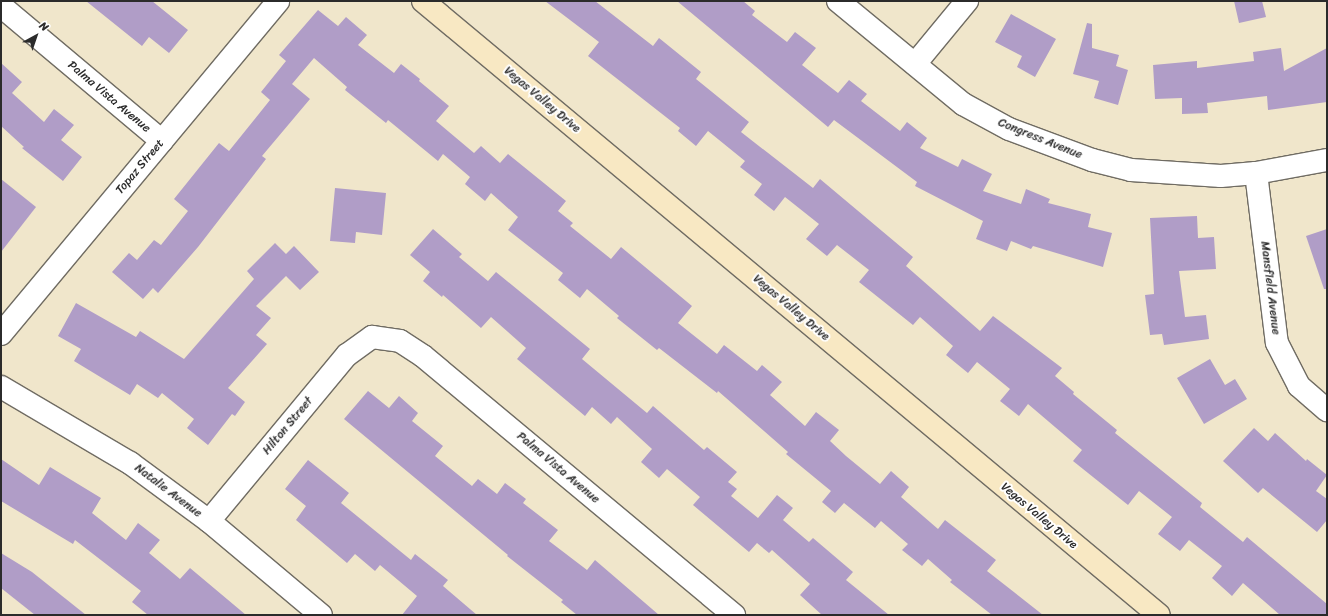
<!DOCTYPE html>
<style>
body{margin:0}
#map{position:relative;width:1328px;height:616px;overflow:hidden;background:#f0e6cb;font-family:Sriracha,sans-serif}
div>[style]{position:absolute}
[style*='--x']{left:calc(var(--x)*1px);top:calc(var(--y)*1px);width:calc(var(--w)*1px);rotate:calc(var(--a)*1deg)}
.building>*{inset:0;background:#b09dc7}
.roads{filter:drop-shadow(1px 0 #706c63) drop-shadow(-1px 0 #706c63) drop-shadow(0 1px #706c63) drop-shadow(0 -1px #706c63)}
.street>*{height:22px;margin:-11px;padding:0 11px;transform-origin:11px;border-radius:11px;background:#fff}
.secondary>*{height:22px;margin:-11px;padding:0 11px;transform-origin:11px;border-radius:11px;background:#f8e8c3}
span{translate:-50% -50%;white-space:nowrap;text-align:center;line-height:1.15;-webkit-text-stroke:4px #fff;paint-order:stroke}
.street-label{font-size:12px;color:#2b2b2b}
.frame{position:absolute;inset:0;border:2px solid #2b2b2b;pointer-events:none}
.north{position:absolute;left:16px;top:16px;width:40px;height:40px;-webkit-text-stroke:3px #fff;paint-order:stroke;rotate:40deg;font-size:11px;font-weight:700;line-height:16px;text-align:center;color:#2b2b2b}
.north::after{content:'';display:block;margin:auto;width:14px;height:18px;background:#2b2b2b;clip-path:polygon(50% 0,100% 100%,50% 72%,0 100%)}
</style>
<div id="map">
<div class="building">
<i style="clip-path:polygon(86px 1px,152px 1px,188px 30px,169px 53px,149px 37px,142px 46px)"></i>
<i style="clip-path:polygon(545px 1px,595px 1px,653px 46px,659px 38px,701px 72px,696px 79px,749px 122px,741px 132px,813px 188px,820px 179px,913px 257px,906px 266px,980px 331px,993px 316px,1062px 368px,1055px 376px,1074px 392px,1073px 394px,1117px 430px,1115px 433px,1202px 503px,1200px 507px,1243px 542px,1247px 537px,1327px 604px,1327px 615px,1280px 615px,1243px 583px,1232px 596px,1212px 578px,1222px 566px,1189px 540px,1180px 551px,1158px 534px,1172px 517px,1139px 491px,1128px 505px,1073px 461px,1082px 450px,1028px 404px,1019px 416px,1000px 401px,1010px 389px,977px 362px,968px 373px,946px 355px,953px 346px,920px 317px,913px 325px,859px 282px,869px 270px,837px 245px,827px 256px,806px 239px,819px 224px,785px 197px,774px 211px,754px 195px,762px 184px,740px 167px,745px 161px,708px 131px,696px 146px,678px 131px,680px 128px,588px 56px,599px 42px)"></i>
<i style="clip-path:polygon(677px 1px,743px 1px,755px 11px,752px 15px,787px 42px,795px 32px,816px 48px,802px 65px,838px 93px,849px 80px,867px 94px,861px 101px,900px 131px,907px 122px,927px 138px,920px 148px,958px 167px,962px 159px,992px 174px,983px 191px,1021px 204px,1026px 189px,1050px 199px,1048px 203px,1091px 214px,1088px 227px,1112px 233px,1103px 267px,1033px 246px,1031px 249px,1011px 241px,1007px 251px,976px 239px,983px 221px,915px 186px,917px 182px,834px 120px,828px 127px)"></i>
<i style="clip-path:polygon(1234px 1px,1262px 1px,1266px 17px,1239px 23px)"></i>
<i style="clip-path:polygon(318px 10px,338px 26px,346px 17px,367px 35px,358px 45px,394px 73px,401px 64px,420px 79px,419px 81px,449px 106px,436px 121px,474px 153px,481px 146px,500px 163px,508px 154px,566px 201px,558px 211px,573px 223px,570px 226px,611px 259px,621px 247px,692px 306px,678px 323px,717px 354px,724px 345px,757px 371px,762px 365px,782px 382px,770px 395px,805px 426px,816px 412px,839px 430px,830px 441px,846px 456px,880px 484px,891px 471px,909px 487px,901px 497px,938px 529px,945px 520px,996px 560px,987px 571px,1043px 615px,992px 615px,950px 582px,952px 580px,928px 559px,922px 566px,902px 550px,908px 544px,881px 521px,875px 528px,844px 503px,835px 513px,822px 502px,831px 491px,786px 454px,788px 452px,718px 391px,717px 393px,659px 348px,657px 350px,617px 318px,619px 316px,587px 289px,580px 298px,558px 280px,563px 273px,508px 230px,518px 217px,491px 193px,485px 201px,465px 184px,470px 177px,443px 154px,438px 161px,388px 120px,386px 123px,345px 90px,347px 87px,314px 58px,292px 84px,310px 99px,262px 156px,266px 159px,198px 247px,158px 293px,153px 288px,143px 299px,112px 272px,129px 253px,137px 260px,154px 240px,161px 245px,188px 211px,174px 199px,219px 143px,229px 151px,270px 100px,261px 92px,286px 61px,279px 55px)"></i>
<i style="clip-path:polygon(1011px 14px,1056px 39px,1035px 77px,1017px 67px,1022px 56px,995px 42px)"></i>
<i style="clip-path:polygon(1087px 23px,1092px 24px,1092px 48px,1119px 55px,1116px 66px,1128px 70px,1118px 105px,1094px 98px,1099px 81px,1073px 74px)"></i>
<i style="clip-path:polygon(1281px 48px,1284px 71px,1327px 48px,1327px 102px,1268px 110px,1267px 96px,1207px 103px,1208px 113px,1182px 114px,1182px 98px,1155px 99px,1153px 65px,1197px 61px,1197px 68px,1254px 61px,1253px 52px)"></i>
<i style="clip-path:polygon(1px 63px,22px 82px,12px 93px,44px 122px,54px 109px,74px 125px,61px 140px,82px 157px,63px 181px,22px 148px,24px 147px,1px 126px)"></i>
<i style="clip-path:polygon(1px 179px,36px 207px,1px 252px)"></i>
<i style="clip-path:polygon(335px 188px,386px 193px,382px 235px,356px 232px,355px 243px,330px 241px)"></i>
<i style="clip-path:polygon(1197px 216px,1198px 238px,1214px 237px,1216px 269px,1179px 271px,1185px 317px,1206px 315px,1209px 339px,1164px 345px,1162px 334px,1150px 335px,1145px 295px,1154px 294px,1150px 218px)"></i>
<i style="clip-path:polygon(433px 229px,462px 254px,459px 257px,488px 281px,496px 272px,590px 349px,582px 359px,647px 413px,653px 406px,704px 450px,707px 447px,737px 472px,728px 482px,737px 489px,731px 496px,758px 518px,777px 495px,793px 508px,783px 520px,809px 542px,813px 538px,853px 572px,846px 580px,889px 615px,822px 615px,800px 595px,810px 584px,772px 550px,769px 553px,757px 543px,749px 552px,693px 505px,700px 497px,667px 469px,659px 478px,641px 462px,652px 449px,617px 417px,611px 424px,592px 407px,585px 416px,517px 359px,526px 348px,491px 317px,481px 328px,443px 295px,442px 297px,423px 281px,430px 272px,410px 255px)"></i>
<i style="clip-path:polygon(1327px 229px,1327px 289px,1324px 289px,1306px 236px)"></i>
<i style="clip-path:polygon(275px 243px,286px 254px,294px 246px,319px 272px,300px 290px,286px 276px,256px 306px,271px 318px,256px 335px,267px 344px,228px 388px,245px 402px,235px 416px,232px 414px,208px 445px,187px 428px,194px 419px,162px 393px,158px 398px,137px 384px,130px 395px,74px 361px,81px 349px,58px 336px,76px 303px,136px 337px,140px 331px,184px 359px,254px 279px,247px 271px)"></i>
<i style="clip-path:polygon(1210px 359px,1225px 385px,1235px 379px,1247px 399px,1204px 424px,1177px 378px)"></i>
<i style="clip-path:polygon(368px 391px,389px 408px,399px 396px,418px 413px,412px 421px,443px 446px,435px 456px,472px 486px,478px 479px,497px 494px,505px 483px,526px 499px,523px 503px,558px 530px,549px 541px,587px 570px,595px 560px,659px 615px,577px 615px,561px 602px,563px 600px,507px 556px,508px 555px,344px 419px)"></i>
<i style="clip-path:polygon(1254px 428px,1268px 441px,1275px 433px,1306px 461px,1307px 459px,1327px 475px,1316px 491px,1327px 499px,1327px 520px,1317px 532px,1263px 488px,1258px 493px,1223px 461px)"></i>
<i style="clip-path:polygon(1px 459px,39px 485px,50px 467px,101px 498px,92px 513px,126px 540px,138px 523px,160px 540px,149px 553px,180px 579px,190px 568px,246px 615px,148px 615px,132px 602px,141px 591px,75px 540px,73px 544px,1px 501px)"></i>
<i style="clip-path:polygon(308px 460px,349px 493px,341px 503px,411px 560px,415px 554px,448px 580px,443px 586px,477px 615px,402px 615px,417px 596px,380px 565px,375px 571px,355px 554px,347px 563px,296px 520px,306px 506px,285px 489px)"></i>
<i style="clip-path:polygon(1px 553px,32px 572px,86px 615px,35px 615px,1px 588px)"></i>
</div>
<div class="roads">
<div class="street">
<i style="--x:838;--y:1;--w:162;--a:39.5"></i>
<i style="--x:963;--y:104;--w:52;--a:28.5"></i>
<i style="--x:1009;--y:129;--w:89;--a:20.5"></i>
<i style="--x:1092;--y:160;--w:40;--a:14.4"></i>
<i style="--x:1131;--y:170;--w:90;--a:3.8"></i>
<i style="--x:1221;--y:176;--w:35;--a:-5"></i>
<i style="--x:1256;--y:173;--w:72;--a:-10.4"></i>
<i style="--x:1;--y:6;--w:210;--a:40"></i>
<i style="--x:915;--y:64;--w:82;--a:-50.5"></i>
<i style="--x:1256;--y:173;--w:171;--a:83"></i>
<i style="--x:1277;--y:343;--w:48;--a:62.9"></i>
<i style="--x:1299;--y:386;--w:37;--a:41"></i>
<i style="--x:1;--y:334;--w:433;--a:-50.2"></i>
<i style="--x:1;--y:387;--w:150;--a:30.5"></i>
<i style="--x:130;--y:463;--w:98;--a:36.3"></i>
<i style="--x:209;--y:521;--w:146;--a:40"></i>
<i style="--x:209;--y:521;--w:216;--a:-50.3"></i>
<i style="--x:347;--y:355;--w:31;--a:-36"></i>
<i style="--x:372;--y:337;--w:28;--a:8"></i>
<i style="--x:400;--y:341;--w:27;--a:33"></i>
<i style="--x:423;--y:356;--w:405;--a:39.8"></i>
</div>
<div class="secondary">
<i style="--x:423;--y:1;--w:958;--a:39.84"></i>
</div>
</div>
<div class="street-label">
<span style="left:109px;top:97px;rotate:40deg">Palma Vista Avenue</span>
<span style="left:542px;top:100px;rotate:40deg">Vegas Valley Drive</span>
<span style="left:1040px;top:139px;rotate:22deg">Congress Avenue</span>
<span style="left:140px;top:167px;rotate:-50deg">Topaz Street</span>
<span style="left:1270px;top:288px;rotate:83deg">Mansfield Avenue</span>
<span style="left:791px;top:308px;rotate:40deg">Vegas Valley Drive</span>
<span style="left:288px;top:426px;rotate:-50deg">Hilton Street</span>
<span style="left:558px;top:468px;rotate:40deg">Palma Vista Avenue</span>
<span style="left:168px;top:491px;rotate:37deg">Natalie Avenue</span>
<span style="left:1039px;top:516px;rotate:40deg">Vegas Valley Drive</span>
</div>
<div class="frame"></div>
<div class="north">N</div>
</div>
